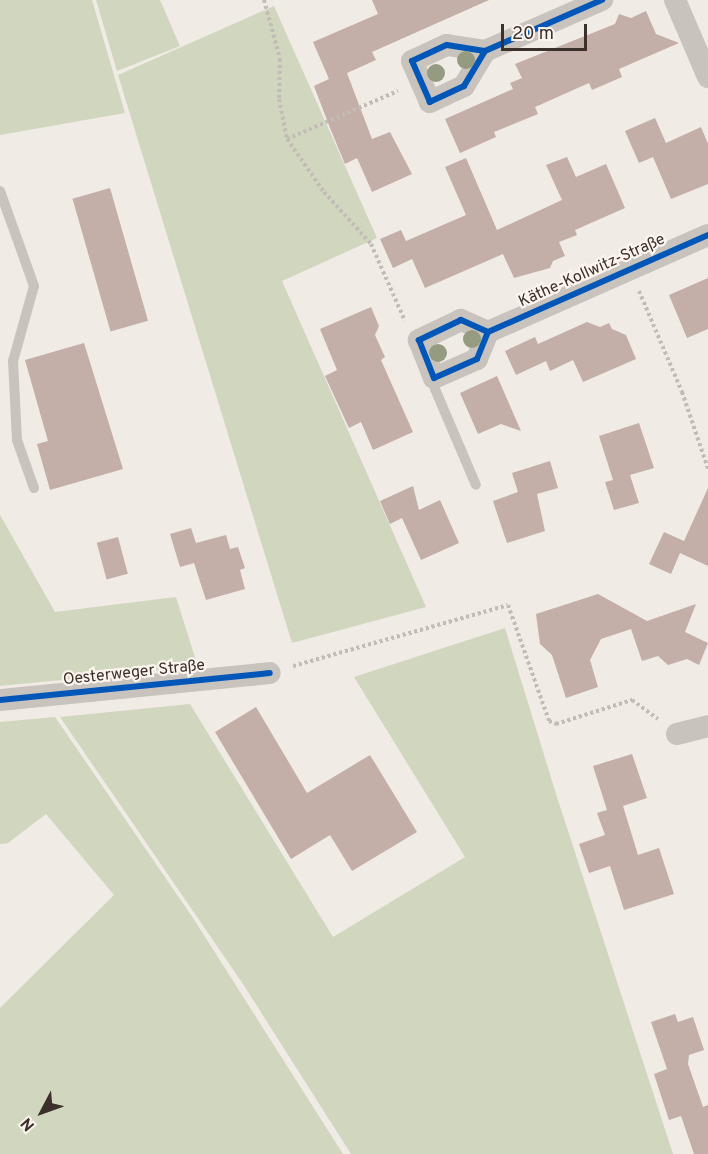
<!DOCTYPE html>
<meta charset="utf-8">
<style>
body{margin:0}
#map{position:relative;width:708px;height:1154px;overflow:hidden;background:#f0ebe5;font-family:Overpass,sans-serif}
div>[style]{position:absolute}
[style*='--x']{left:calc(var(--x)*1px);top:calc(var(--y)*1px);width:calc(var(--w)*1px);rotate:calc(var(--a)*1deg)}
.green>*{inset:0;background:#d1d6bf}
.building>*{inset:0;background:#c3afa7;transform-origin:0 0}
.path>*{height:4px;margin-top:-2px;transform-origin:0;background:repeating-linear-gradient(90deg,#c2bbb6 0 3px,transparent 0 6px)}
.service>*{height:10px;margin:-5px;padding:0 5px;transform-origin:5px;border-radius:5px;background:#c9c3be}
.minor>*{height:22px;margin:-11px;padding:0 11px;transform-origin:11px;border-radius:11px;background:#c9c3be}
.cycleway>*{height:6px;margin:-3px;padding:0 3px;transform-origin:3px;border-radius:3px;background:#0057b8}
.trees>*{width:18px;height:18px;margin:-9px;border-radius:50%;background:#959b80}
span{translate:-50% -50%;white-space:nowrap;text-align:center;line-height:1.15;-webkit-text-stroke:4.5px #fbf5ee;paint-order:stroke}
.street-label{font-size:16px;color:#3b302b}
.north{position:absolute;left:12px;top:1082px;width:60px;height:60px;-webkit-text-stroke:4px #fbf5ee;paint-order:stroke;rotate:229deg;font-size:16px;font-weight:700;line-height:24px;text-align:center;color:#3b302b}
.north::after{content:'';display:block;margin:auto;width:21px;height:27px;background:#3b302b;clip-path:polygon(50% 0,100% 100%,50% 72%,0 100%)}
.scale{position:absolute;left:501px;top:24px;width:86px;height:27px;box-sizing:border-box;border:3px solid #3b302b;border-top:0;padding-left:8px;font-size:18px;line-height:21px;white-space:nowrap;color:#3b302b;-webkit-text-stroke:4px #fbf5ee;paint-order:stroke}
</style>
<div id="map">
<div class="green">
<i style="clip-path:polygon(0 0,92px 0,125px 113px,0 135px)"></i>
<i style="clip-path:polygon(96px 0,160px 0,180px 46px,117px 71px)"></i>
<i style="clip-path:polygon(274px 6px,377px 238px,282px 281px,426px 607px,292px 643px,118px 75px)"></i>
<i style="clip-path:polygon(0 515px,55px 612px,176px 597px,198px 667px,0 686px)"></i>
<i style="clip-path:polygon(505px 628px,557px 797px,673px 1154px,351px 1154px,243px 984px,60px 717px,190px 704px,333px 937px,465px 857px,354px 677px)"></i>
<i style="clip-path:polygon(55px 717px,193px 918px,343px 1154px,0 1154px,0 1008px,114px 895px,46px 814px,8px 843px,0 844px,0 722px)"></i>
</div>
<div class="building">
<i style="clip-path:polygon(372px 0,489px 0,372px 52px,376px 60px,347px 73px,372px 139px,390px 132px,412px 174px,372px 192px,357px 158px,345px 164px,330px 128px,314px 86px,329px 79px,313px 42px,378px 14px)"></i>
<i style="clip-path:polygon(646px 11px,656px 34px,679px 43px,619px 69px,622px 77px,592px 90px,589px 83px,535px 107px,538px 114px,494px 132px,496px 137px,460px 153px,445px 119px,513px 89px,510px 83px,522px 78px,515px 64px,615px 24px,619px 14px,631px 18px)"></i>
<i style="clip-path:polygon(655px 118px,666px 143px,701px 127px,708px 144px,708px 184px,671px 199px,653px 157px,639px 163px,625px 131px)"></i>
<i style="clip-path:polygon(567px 157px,576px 177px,606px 164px,625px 208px,575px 230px,577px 235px,559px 242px,565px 256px,553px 261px,550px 268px,514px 278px,503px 254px,425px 288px,412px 259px,393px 268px,380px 239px,401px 230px,406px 241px,466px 215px,445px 167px,466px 158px,497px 230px,562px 200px,546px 165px)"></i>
<i style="left:110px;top:188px;width:138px;height:39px;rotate:74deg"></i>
<i style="clip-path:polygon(708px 278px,708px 329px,687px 338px,669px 295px)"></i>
<i style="clip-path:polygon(371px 307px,379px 326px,375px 335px,385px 357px,381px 360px,413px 432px,373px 450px,361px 422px,349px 428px,325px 376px,337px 370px,320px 329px)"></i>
<i style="clip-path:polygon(587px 322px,600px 327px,609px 323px,612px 329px,626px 335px,636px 359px,583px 382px,573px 360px,550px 371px,546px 361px,516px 375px,505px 351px,535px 337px,538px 344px)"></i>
<i style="clip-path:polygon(84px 343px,123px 469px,50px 490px,37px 444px,48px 441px,25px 360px)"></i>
<i style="clip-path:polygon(497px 376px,521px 431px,501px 424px,478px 434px,460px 393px)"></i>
<i style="clip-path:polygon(639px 423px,654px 468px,630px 475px,639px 503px,614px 510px,605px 482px,613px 480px,599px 436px)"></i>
<i style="clip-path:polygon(550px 461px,558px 488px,537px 494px,545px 531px,507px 543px,493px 501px,518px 492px,512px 473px)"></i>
<i style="clip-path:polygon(413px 486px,419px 510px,440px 500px,459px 543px,421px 560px,402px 518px,390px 524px,380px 501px)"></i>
<i style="clip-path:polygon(708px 488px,708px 566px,680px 553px,671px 574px,649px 564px,664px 532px,684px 541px)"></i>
<i style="clip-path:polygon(191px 528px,196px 543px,226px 535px,230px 549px,238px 547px,245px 568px,240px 570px,245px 589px,206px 600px,194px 563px,180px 567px,170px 534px)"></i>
<i style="left:118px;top:537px;width:38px;height:22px;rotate:75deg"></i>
<i style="clip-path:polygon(598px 594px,647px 621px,696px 604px,685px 632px,708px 643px,699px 665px,687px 659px,668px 665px,658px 656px,642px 661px,631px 629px,601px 639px,590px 660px,598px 687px,566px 698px,552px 655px,540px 644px,536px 614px)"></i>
<i style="clip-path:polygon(256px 707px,307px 793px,370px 755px,417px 832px,352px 871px,330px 835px,291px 859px,215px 732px)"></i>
<i style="clip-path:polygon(632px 754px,647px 798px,623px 806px,638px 855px,659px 848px,674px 894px,624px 910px,610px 866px,589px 873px,579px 844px,605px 835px,597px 813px,607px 810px,593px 766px)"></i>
<i style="clip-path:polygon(675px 1014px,678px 1022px,693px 1017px,704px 1050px,689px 1055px,688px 1064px,703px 1107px,708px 1105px,708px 1154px,694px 1154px,681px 1116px,669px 1120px,654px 1074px,667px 1069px,651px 1022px)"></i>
</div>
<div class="path">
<i style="--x:264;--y:0;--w:61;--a:74.8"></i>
<i style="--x:280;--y:59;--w:40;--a:91.4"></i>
<i style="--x:279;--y:99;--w:41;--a:78.7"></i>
<i style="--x:287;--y:139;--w:65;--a:55.1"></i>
<i style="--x:324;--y:192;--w:70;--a:47.9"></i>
<i style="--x:371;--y:244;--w:84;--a:66.2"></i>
<i style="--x:287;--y:139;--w:121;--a:-23.4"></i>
<i style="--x:639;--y:291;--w:110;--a:66.9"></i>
<i style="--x:682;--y:392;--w:81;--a:71.3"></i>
<i style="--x:293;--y:666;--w:223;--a:-15.8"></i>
<i style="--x:508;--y:605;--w:123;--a:70.5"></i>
<i style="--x:549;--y:721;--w:8;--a:23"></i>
<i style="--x:556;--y:724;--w:80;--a:-17.5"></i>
<i style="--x:632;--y:700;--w:32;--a:36"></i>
</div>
<div class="service">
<i style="--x:0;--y:191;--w:101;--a:70.3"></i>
<i style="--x:34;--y:286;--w:78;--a:105.6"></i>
<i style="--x:13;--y:361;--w:79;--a:87.1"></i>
<i style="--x:17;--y:440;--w:51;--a:70.5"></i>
<i style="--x:434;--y:378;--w:11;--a:85"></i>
<i style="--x:435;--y:389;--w:104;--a:66.9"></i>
</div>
<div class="minor">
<i style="--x:675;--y:0;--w:84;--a:66.8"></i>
<i style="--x:485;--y:51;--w:41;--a:121"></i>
<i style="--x:464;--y:86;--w:38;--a:155"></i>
<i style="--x:430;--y:102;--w:45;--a:-113.7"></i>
<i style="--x:412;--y:61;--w:38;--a:-25"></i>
<i style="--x:447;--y:45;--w:38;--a:9"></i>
<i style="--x:485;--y:51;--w:128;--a:-23.6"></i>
<i style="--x:488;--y:332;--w:30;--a:-156"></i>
<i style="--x:461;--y:320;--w:47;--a:154.5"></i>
<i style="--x:419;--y:340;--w:41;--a:68.5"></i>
<i style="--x:434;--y:378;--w:47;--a:-23.8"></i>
<i style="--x:477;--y:359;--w:29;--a:-68"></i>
<i style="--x:488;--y:332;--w:240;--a:-23.8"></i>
<i style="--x:0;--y:700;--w:271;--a:-5.7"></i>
<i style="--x:677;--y:734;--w:32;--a:-14"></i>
</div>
<div class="cycleway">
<i style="--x:485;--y:51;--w:41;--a:121"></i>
<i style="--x:464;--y:86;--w:38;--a:155"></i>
<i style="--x:430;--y:102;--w:45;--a:-113.7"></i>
<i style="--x:412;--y:61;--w:38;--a:-25"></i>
<i style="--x:447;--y:45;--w:38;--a:9"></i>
<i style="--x:485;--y:51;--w:128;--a:-23.6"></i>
<i style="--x:488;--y:332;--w:30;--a:-156"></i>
<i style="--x:461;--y:320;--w:47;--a:154.5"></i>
<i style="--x:419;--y:340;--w:41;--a:68.5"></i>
<i style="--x:434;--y:378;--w:47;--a:-23.8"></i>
<i style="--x:477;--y:359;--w:29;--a:-68"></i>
<i style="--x:488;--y:332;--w:240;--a:-23.8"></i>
<i style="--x:0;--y:700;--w:271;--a:-5.7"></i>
</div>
<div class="trees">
<i style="left:466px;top:60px"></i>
<i style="left:436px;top:73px"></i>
<i style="left:472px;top:339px"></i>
<i style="left:438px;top:353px"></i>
</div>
<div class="street-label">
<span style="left:592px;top:271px;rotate:-24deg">Käthe-Kollwitz-Straße</span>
<span style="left:134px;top:673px;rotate:-6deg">Oesterweger Straße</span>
</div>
<div class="north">N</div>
<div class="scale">20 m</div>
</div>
